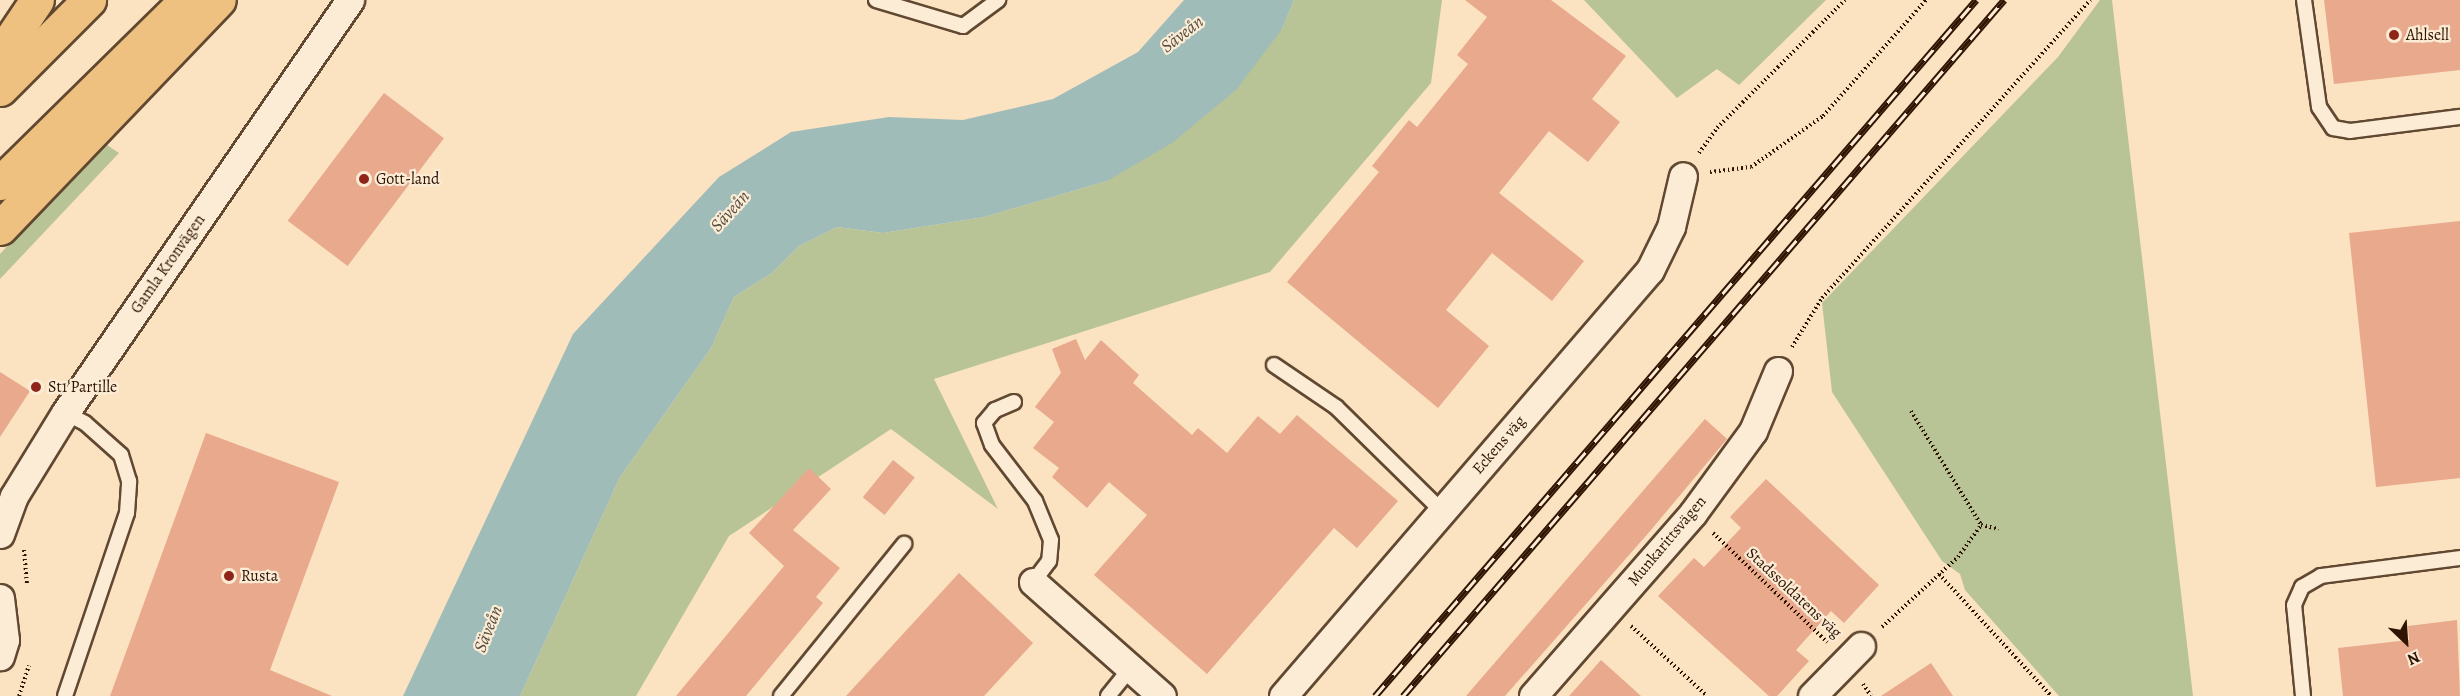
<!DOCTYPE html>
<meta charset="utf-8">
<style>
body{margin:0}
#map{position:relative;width:2460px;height:696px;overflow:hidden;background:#fbe2c0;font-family:Alegreya,serif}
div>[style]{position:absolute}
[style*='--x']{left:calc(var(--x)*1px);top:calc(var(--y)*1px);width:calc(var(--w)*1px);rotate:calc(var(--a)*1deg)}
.green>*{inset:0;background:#b9c496}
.water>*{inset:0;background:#a0bcb9}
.building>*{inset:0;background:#e8a98d;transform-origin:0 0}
.path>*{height:4px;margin-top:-2px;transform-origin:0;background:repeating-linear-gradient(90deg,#2e1401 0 1.5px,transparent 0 4.5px)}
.roads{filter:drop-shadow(2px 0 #614831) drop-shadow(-2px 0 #614831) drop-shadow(0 2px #614831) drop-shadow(0 -2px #614831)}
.lane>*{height:14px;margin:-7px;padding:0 7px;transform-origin:7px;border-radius:7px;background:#fcecd6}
.street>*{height:27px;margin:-13.5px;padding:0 13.5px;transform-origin:13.5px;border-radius:13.5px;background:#fcecd6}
.highway>*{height:33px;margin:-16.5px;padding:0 16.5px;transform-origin:16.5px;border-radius:16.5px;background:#eec180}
.rail>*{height:7px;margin-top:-3.5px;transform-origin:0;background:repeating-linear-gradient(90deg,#fcecd6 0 14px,#2e1401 0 28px);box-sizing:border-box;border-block:2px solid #2e1401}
.dots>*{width:16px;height:16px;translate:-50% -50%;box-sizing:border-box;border:3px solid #fcecd6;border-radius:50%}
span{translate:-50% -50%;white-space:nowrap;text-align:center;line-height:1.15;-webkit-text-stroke:4.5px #fcecd6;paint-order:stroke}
.poi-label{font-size:16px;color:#2e1401}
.left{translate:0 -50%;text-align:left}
.street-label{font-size:16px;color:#2e1401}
.water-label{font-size:18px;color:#564f41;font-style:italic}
.north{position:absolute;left:2376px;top:612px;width:60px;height:60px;-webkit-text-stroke:4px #fcecd6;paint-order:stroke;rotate:155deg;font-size:16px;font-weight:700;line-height:24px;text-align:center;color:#2e1401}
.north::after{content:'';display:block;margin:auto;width:21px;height:27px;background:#2e1401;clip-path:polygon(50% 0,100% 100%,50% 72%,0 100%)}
</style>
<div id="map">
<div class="green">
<i style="clip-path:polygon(1294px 0,1442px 0,1431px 83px,1270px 272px,934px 379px,998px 509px,891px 429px,729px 536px,636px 696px,520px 696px,620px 477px,711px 348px,734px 297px,772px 273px,799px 246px,837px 227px,883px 233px,984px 217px,1107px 181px,1282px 29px)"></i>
<i style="clip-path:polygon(1584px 0,1826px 0,1739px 85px,1717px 69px,1677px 98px)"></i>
<i style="clip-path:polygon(2100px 0,2112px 0,2193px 696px,2059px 696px,1965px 590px,1960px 574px,1942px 561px,1832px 392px,1822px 303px,2058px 57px)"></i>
<i style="clip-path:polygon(104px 143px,119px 153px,0 279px,0 254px)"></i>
</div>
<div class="water">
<i style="clip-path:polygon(1184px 0,1294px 0,1282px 29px,1237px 89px,1172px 143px,1107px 181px,984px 217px,883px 233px,837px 227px,799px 246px,772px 273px,734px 297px,711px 348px,620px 477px,520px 696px,403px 696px,573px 334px,719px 177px,791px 132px,889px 117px,963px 120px,1053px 99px,1138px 52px)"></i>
</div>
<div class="building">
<i style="clip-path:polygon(1465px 0,1551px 0,1626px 56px,1592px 99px,1620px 122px,1588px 162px,1549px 131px,1499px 193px,1584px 261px,1552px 301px,1492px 253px,1446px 310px,1489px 346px,1438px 408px,1287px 282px,1379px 172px,1372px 166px,1409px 120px,1417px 127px,1468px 64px,1457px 55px,1487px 17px)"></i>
<i style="clip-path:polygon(2324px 0,2460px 0,2460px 70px,2334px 84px)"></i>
<i style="left:384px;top:93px;width:75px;height:160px;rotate:37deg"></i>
<i style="clip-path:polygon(2460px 221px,2460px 478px,2376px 487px,2349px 233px)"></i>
<i style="clip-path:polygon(1076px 339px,1085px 360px,1101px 340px,1139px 375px,1133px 383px,1192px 435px,1198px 428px,1227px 453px,1258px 416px,1280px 434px,1297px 415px,1398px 501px,1357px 548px,1334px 528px,1207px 674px,1094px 575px,1147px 515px,1109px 482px,1087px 508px,1052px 477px,1059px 468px,1033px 448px,1054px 422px,1035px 407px,1061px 373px,1052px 349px)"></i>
<i style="clip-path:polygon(0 372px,30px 391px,0 437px)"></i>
<i style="clip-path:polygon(1705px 419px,1727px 439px,1651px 530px,1505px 696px,1466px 696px)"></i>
<i style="clip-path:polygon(206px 433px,339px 482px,270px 670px,332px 696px,110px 696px)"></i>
<i style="left:893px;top:460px;width:28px;height:48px;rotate:39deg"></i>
<i style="clip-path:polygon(809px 468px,831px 489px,793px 530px,840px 568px,816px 597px,823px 603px,746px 696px,676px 696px,784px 566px,749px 533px)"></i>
<i style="clip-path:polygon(1766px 479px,1879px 585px,1844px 623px,1831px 611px,1796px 650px,1809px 661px,1777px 696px,1769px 696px,1658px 596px,1694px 558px,1704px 567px,1741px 528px,1730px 517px)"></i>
<i style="clip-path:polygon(959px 573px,1033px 643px,984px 696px,846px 696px)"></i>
<i style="clip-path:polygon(2457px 620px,2460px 696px,2343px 696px,2338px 648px,2409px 640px,2408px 626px)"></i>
<i style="clip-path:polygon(1601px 660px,1641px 696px,1569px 696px)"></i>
<i style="clip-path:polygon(1931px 663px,1953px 696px,1881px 696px)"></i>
</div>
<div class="path">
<i style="--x:1699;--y:153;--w:31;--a:-54"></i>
<i style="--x:1717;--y:128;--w:181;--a:-45"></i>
<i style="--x:1710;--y:172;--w:41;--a:-7"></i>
<i style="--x:1751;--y:167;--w:88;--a:-35.3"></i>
<i style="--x:1823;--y:116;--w:155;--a:-48.4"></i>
<i style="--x:1792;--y:347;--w:57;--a:-58.5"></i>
<i style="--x:1822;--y:298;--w:401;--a:-48"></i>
<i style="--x:1911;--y:411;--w:134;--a:58.4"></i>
<i style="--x:1713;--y:533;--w:158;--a:43.7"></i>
<i style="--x:24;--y:550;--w:34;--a:85"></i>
<i style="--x:1939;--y:574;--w:166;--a:47.4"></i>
<i style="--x:1631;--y:626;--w:103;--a:42.6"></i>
<i style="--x:1882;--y:627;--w:103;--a:-42.6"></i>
<i style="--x:1958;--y:557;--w:39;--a:-54"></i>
<i style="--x:1981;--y:525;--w:18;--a:13"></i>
<i style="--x:1863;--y:684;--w:14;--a:56"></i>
<i style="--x:19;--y:696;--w:32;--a:-72"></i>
</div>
<div class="roads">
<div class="lane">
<i style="--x:876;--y:0;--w:91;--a:16.6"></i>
<i style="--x:963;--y:26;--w:44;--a:-36.6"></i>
<i style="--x:2304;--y:0;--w:108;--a:82"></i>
<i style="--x:2319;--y:107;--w:25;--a:56"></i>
<i style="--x:2333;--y:128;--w:17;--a:10"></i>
<i style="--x:2350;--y:131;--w:111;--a:-7.3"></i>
<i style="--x:1274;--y:365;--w:75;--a:34.1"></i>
<i style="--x:1336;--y:407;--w:148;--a:44.5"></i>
<i style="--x:1014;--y:402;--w:21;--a:157"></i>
<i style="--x:995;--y:410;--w:17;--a:130"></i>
<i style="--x:984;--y:423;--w:23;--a:70"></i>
<i style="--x:992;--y:445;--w:71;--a:52.5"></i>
<i style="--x:1035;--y:501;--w:42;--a:67.7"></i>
<i style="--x:1051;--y:540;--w:21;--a:95"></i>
<i style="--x:1049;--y:561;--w:26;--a:127"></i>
<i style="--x:65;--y:696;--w:193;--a:-71.3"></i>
<i style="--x:127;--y:513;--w:32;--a:-86"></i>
<i style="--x:129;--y:481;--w:27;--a:-107"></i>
<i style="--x:121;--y:455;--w:48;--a:-138.4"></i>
<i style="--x:85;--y:423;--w:22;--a:-153"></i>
<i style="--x:781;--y:696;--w:196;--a:-51"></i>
<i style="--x:1108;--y:696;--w:36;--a:-51"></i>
<i style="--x:2303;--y:696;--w:91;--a:-95.6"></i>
<i style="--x:2294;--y:605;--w:20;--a:-66"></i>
<i style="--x:2302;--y:587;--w:22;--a:-30"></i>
<i style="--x:2321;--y:576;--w:140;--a:-7.4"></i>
</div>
<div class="street">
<i style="--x:0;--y:534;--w:40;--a:-69.8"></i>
<i style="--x:14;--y:496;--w:97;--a:-58.4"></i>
<i style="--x:65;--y:413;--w:502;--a:-55.39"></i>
<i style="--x:1033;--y:582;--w:172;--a:41.5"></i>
<i style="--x:0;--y:598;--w:42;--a:83.2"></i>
<i style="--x:5;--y:640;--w:17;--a:107"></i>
<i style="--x:1283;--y:696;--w:562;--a:-49.26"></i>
<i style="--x:1650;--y:270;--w:48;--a:-64"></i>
<i style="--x:1671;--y:227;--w:52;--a:-76.8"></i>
<i style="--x:1533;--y:696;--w:243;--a:-48.8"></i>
<i style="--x:1693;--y:513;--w:102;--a:-53.8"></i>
<i style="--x:1753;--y:431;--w:65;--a:-67.4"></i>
<i style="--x:1812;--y:696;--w:70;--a:-45.6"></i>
</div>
<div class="highway">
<i style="--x:0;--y:55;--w:66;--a:-56.1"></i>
<i style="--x:0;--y:89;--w:126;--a:-45"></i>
<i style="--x:0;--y:183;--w:261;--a:-44.5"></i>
<i style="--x:0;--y:228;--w:316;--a:-46.2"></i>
</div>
</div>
<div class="rail">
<i style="--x:1375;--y:696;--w:920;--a:-49.19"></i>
<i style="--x:1403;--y:696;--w:920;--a:-49.19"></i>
</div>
<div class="dots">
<i style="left:2394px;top:35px;background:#8f2418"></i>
<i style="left:364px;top:179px;background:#8f2418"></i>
<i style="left:36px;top:387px;background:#8f2418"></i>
<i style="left:229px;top:576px;background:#8f2418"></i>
</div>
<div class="poi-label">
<span class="left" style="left:2406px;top:35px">Ahlsell</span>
<span class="left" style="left:376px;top:179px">Gott-land</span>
<span class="left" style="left:48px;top:387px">St1 Partille</span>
<span class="left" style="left:241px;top:576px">Rusta</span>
</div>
<div class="street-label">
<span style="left:168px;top:264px;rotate:-55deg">Gamla Kronvägen</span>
<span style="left:1499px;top:445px;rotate:-49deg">Eckens väg</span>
<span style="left:1667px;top:541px;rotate:-50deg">Munkarittsvägen</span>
<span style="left:1794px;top:593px;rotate:43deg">Stadssoldatens väg</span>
</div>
<div class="water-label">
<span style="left:1182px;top:34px;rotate:-38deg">Säveån</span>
<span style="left:730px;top:211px;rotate:-48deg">Säveån</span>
<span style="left:488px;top:629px;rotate:-68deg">Säveån</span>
</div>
<div class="north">N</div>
</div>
